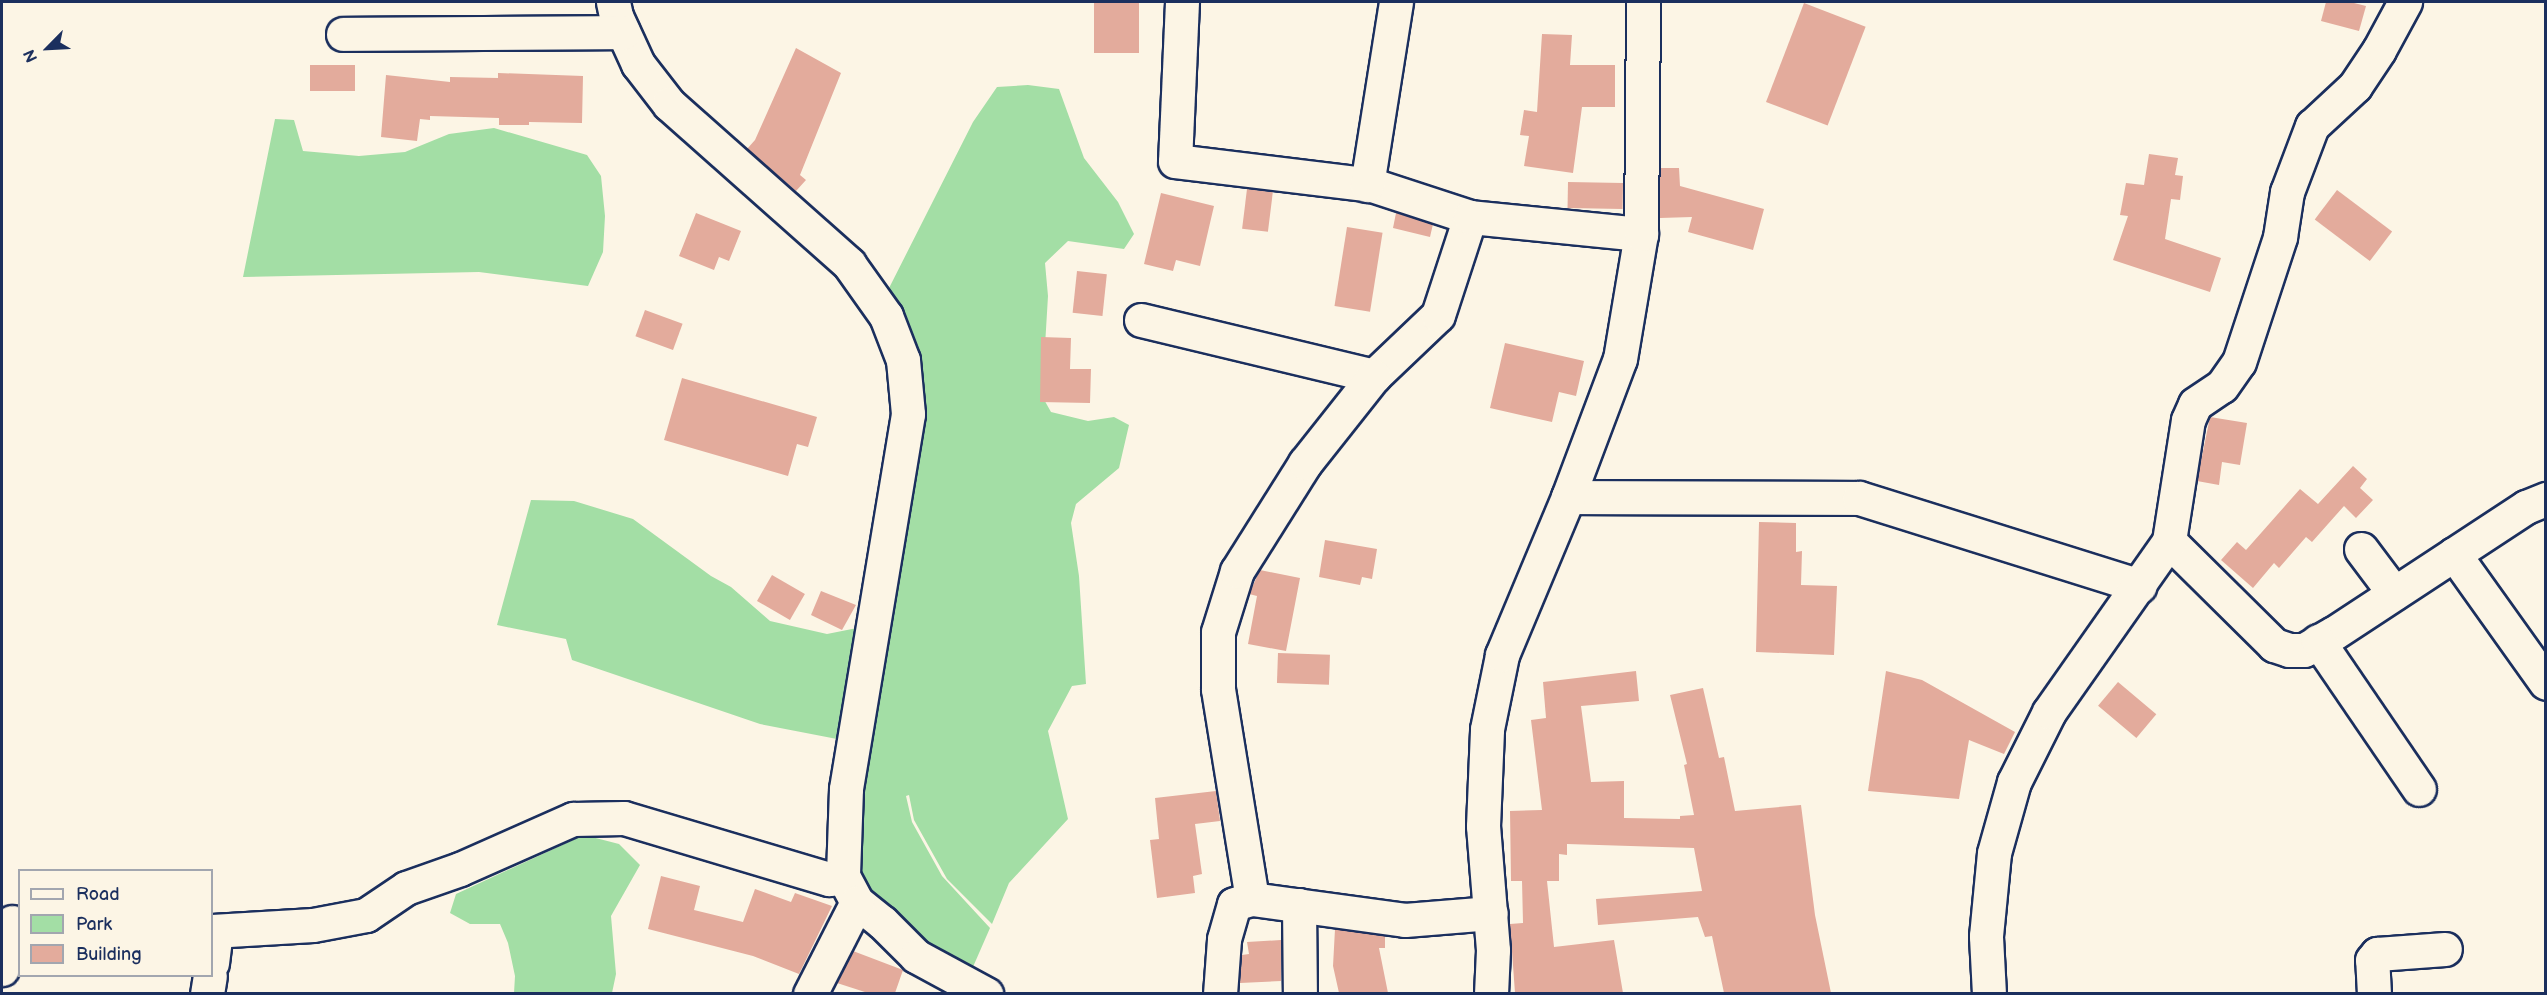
<!DOCTYPE html>
<style>
body{margin:0}
#map{position:relative;width:2547px;height:995px;overflow:hidden;background:#fcf5e5;font-family:"Balsamiq Sans",sans-serif}
div>[style]{position:absolute}
[style*='--x']{left:calc(var(--x)*1px);top:calc(var(--y)*1px);width:calc(var(--w)*1px);rotate:calc(var(--a)*1deg)}
.green>*{inset:0;background:#a3dea5}
.building>*{inset:0;background:#e3ab9c;transform-origin:0 0}
.roads{filter:drop-shadow(2px 0 #1b2f5e) drop-shadow(-2px 0 #1b2f5e) drop-shadow(0 2px #1b2f5e) drop-shadow(0 -2px #1b2f5e)}
.minor>*{height:33px;margin:-16.5px;padding:0 16.5px;transform-origin:16.5px;border-radius:16.5px;background:#fcf5e5}
span{translate:-50% -50%;white-space:nowrap;text-align:center;line-height:1.15;-webkit-text-stroke:4.5px #fcf5e5;paint-order:stroke}
.frame{position:absolute;inset:0;border:3px solid #1b2f5e;pointer-events:none}
.legend{position:absolute;left:18px;top:869px;width:195px;height:108px;box-sizing:border-box;background:#fcf5e5;border:2px solid #a2a6af;margin:0;padding:8px 10px;list-style:none;font-size:18px;color:#1b2f5e}
.legend li{display:flex;align-items:center;gap:12px;height:30px}
.legend b{width:30px;border:2px solid #a2a6af}
.north{position:absolute;left:18px;top:18px;width:60px;height:60px;-webkit-text-stroke:4px #fcf5e5;paint-order:stroke;rotate:246deg;font-size:16px;font-weight:700;line-height:24px;text-align:center;color:#1b2f5e}
.north::after{content:'';display:block;margin:auto;width:21px;height:27px;background:#1b2f5e;clip-path:polygon(50% 0,100% 100%,50% 72%,0 100%)}
</style>
<div id="map">
<div class="green">
<i style="clip-path:polygon(1028px 85px,1059px 89px,1084px 158px,1118px 202px,1134px 234px,1124px 249px,1068px 241px,1045px 263px,1048px 296px,1042px 396px,1051px 412px,1088px 421px,1114px 417px,1129px 425px,1119px 468px,1076px 504px,1071px 523px,1079px 576px,1086px 684px,1072px 686px,1048px 731px,1068px 819px,1009px 883px,992px 924px,947px 879px,914px 820px,909px 795px,906px 796px,912px 822px,942px 876px,990px 928px,969px 976px,867px 908px,848px 837px,907px 418px,884px 298px,973px 122px,997px 87px)"></i>
<i style="clip-path:polygon(275px 119px,294px 120px,303px 151px,359px 156px,405px 152px,449px 134px,494px 128px,587px 155px,601px 176px,605px 216px,603px 252px,588px 286px,479px 272px,243px 277px)"></i>
<i style="clip-path:polygon(531px 500px,574px 501px,633px 519px,711px 576px,731px 587px,770px 621px,827px 634px,862px 627px,837px 739px,760px 724px,572px 660px,566px 639px,497px 625px)"></i>
<i style="clip-path:polygon(584px 835px,619px 844px,640px 865px,611px 916px,616px 974px,612px 993px,514px 993px,515px 976px,508px 943px,500px 924px,470px 924px,450px 913px,456px 894px)"></i>
</div>
<div class="building">
<i style="left:1094px;top:2px;width:45px;height:51px"></i>
<i style="clip-path:polygon(2326px 2px,2350px 2px,2366px 6px,2359px 31px,2321px 21px)"></i>
<i style="left:1804px;top:3px;width:66px;height:106px;rotate:21deg"></i>
<i style="clip-path:polygon(1542px 34px,1572px 35px,1570px 65px,1615px 65px,1615px 107px,1582px 107px,1573px 173px,1524px 166px,1529px 136px,1520px 135px,1524px 110px,1537px 112px)"></i>
<i style="clip-path:polygon(796px 48px,841px 73px,800px 175px,806px 180px,796px 191px,747px 149px,755px 140px)"></i>
<i style="left:310px;top:65px;width:45px;height:26px"></i>
<i style="clip-path:polygon(498px 73px,583px 76px,582px 123px,529px 122px,529px 125px,499px 125px,499px 118px,430px 116px,430px 120px,420px 119px,417px 141px,381px 137px,386px 75px,450px 82px,450px 77px,498px 78px)"></i>
<i style="clip-path:polygon(2149px 154px,2178px 158px,2175px 175px,2183px 176px,2180px 200px,2171px 199px,2165px 239px,2221px 258px,2210px 292px,2113px 260px,2128px 216px,2120px 215px,2126px 183px,2144px 185px)"></i>
<i style="clip-path:polygon(1660px 168px,1679px 168px,1680px 186px,1764px 209px,1753px 250px,1688px 232px,1692px 217px,1660px 218px)"></i>
<i style="left:1568px;top:182px;width:55px;height:26px;rotate:1deg"></i>
<i style="left:1247px;top:189px;width:26px;height:40px;rotate:7deg"></i>
<i style="left:2337px;top:190px;width:69px;height:37px;rotate:37deg"></i>
<i style="clip-path:polygon(1161px 193px,1214px 206px,1200px 266px,1176px 260px,1173px 271px,1144px 264px)"></i>
<i style="clip-path:polygon(696px 213px,741px 231px,729px 261px,719px 257px,714px 270px,679px 256px)"></i>
<i style="clip-path:polygon(1396px 213px,1433px 224px,1430px 237px,1393px 228px)"></i>
<i style="left:1347px;top:227px;width:36px;height:80px;rotate:9deg"></i>
<i style="left:1077px;top:271px;width:30px;height:42px;rotate:6deg"></i>
<i style="left:645px;top:310px;width:40px;height:28px;rotate:20deg"></i>
<i style="clip-path:polygon(1041px 337px,1071px 338px,1070px 369px,1091px 369px,1090px 403px,1040px 402px)"></i>
<i style="clip-path:polygon(1505px 343px,1584px 361px,1576px 396px,1559px 392px,1552px 422px,1490px 408px)"></i>
<i style="clip-path:polygon(682px 378px,817px 417px,808px 447px,797px 444px,788px 476px,664px 440px)"></i>
<i style="clip-path:polygon(2210px 417px,2247px 423px,2240px 465px,2222px 462px,2219px 485px,2197px 481px)"></i>
<i style="clip-path:polygon(2353px 466px,2367px 479px,2360px 488px,2373px 500px,2356px 518px,2344px 506px,2312px 542px,2306px 537px,2279px 568px,2274px 563px,2253px 588px,2221px 560px,2237px 542px,2246px 550px,2300px 489px,2318px 504px)"></i>
<i style="clip-path:polygon(1759px 522px,1796px 523px,1796px 552px,1802px 551px,1801px 585px,1837px 586px,1834px 655px,1756px 652px)"></i>
<i style="clip-path:polygon(1325px 540px,1377px 549px,1372px 579px,1362px 577px,1360px 585px,1319px 577px)"></i>
<i style="clip-path:polygon(1260px 570px,1300px 578px,1286px 651px,1248px 644px,1257px 596px,1249px 594px)"></i>
<i style="left:772px;top:575px;width:38px;height:30px;rotate:30deg"></i>
<i style="clip-path:polygon(821px 591px,856px 605px,842px 630px,811px 615px)"></i>
<i style="left:1278px;top:653px;width:52px;height:30px;rotate:2deg"></i>
<i style="clip-path:polygon(1636px 671px,1639px 701px,1581px 706px,1591px 782px,1624px 781px,1624px 818px,1680px 819px,1680px 816px,1694px 815px,1684px 765px,1687px 764px,1670px 695px,1703px 688px,1719px 758px,1724px 757px,1735px 811px,1801px 805px,1815px 915px,1831px 993px,1724px 993px,1712px 936px,1705px 937px,1698px 917px,1598px 925px,1596px 899px,1702px 891px,1694px 848px,1567px 844px,1567px 855px,1559px 854px,1559px 881px,1547px 881px,1554px 947px,1614px 940px,1623px 993px,1515px 993px,1510px 924px,1523px 923px,1522px 881px,1511px 881px,1510px 811px,1542px 810px,1531px 720px,1546px 718px,1543px 682px)"></i>
<i style="clip-path:polygon(1886px 671px,1922px 680px,2015px 732px,2004px 754px,1969px 740px,1959px 799px,1868px 791px)"></i>
<i style="left:2118px;top:682px;width:50px;height:31px;rotate:40deg"></i>
<i style="clip-path:polygon(1216px 791px,1220px 821px,1195px 824px,1202px 874px,1193px 876px,1195px 893px,1157px 898px,1150px 840px,1159px 839px,1155px 798px)"></i>
<i style="clip-path:polygon(661px 876px,700px 886px,694px 910px,743px 922px,755px 889px,791px 902px,795px 893px,832px 906px,799px 974px,753px 956px,648px 929px)"></i>
<i style="clip-path:polygon(1335px 929px,1385px 936px,1385px 948px,1379px 948px,1388px 993px,1339px 993px,1333px 966px)"></i>
<i style="clip-path:polygon(1281px 940px,1281px 981px,1240px 983px,1242px 955px,1249px 954px,1247px 942px)"></i>
<i style="clip-path:polygon(853px 951px,903px 970px,895px 993px,868px 993px,837px 983px)"></i>
</div>
<div class="roads">
<div class="minor">
<i style="--x:613;--y:2;--w:14;--a:78"></i>
<i style="--x:616;--y:16;--w:53;--a:65.4"></i>
<i style="--x:638;--y:64;--w:51;--a:52.2"></i>
<i style="--x:669;--y:104;--w:241;--a:41.6"></i>
<i style="--x:849;--y:264;--w:64;--a:54.6"></i>
<i style="--x:886;--y:316;--w:47;--a:68.9"></i>
<i style="--x:903;--y:360;--w:54;--a:84.7"></i>
<i style="--x:908;--y:414;--w:380;--a:99.4"></i>
<i style="--x:846;--y:789;--w:87;--a:92"></i>
<i style="--x:843;--y:876;--w:30;--a:62"></i>
<i style="--x:857;--y:902;--w:32;--a:39"></i>
<i style="--x:882;--y:922;--w:48;--a:45"></i>
<i style="--x:916;--y:956;--w:80;--a:28.5"></i>
<i style="--x:1182;--y:2;--w:159;--a:92.5"></i>
<i style="--x:1175;--y:161;--w:198;--a:6.9"></i>
<i style="--x:1372;--y:185;--w:103;--a:18.1"></i>
<i style="--x:343;--y:34;--w:280;--a:-0.4"></i>
<i style="--x:1367;--y:185;--w:185;--a:-81"></i>
<i style="--x:1141;--y:320;--w:240;--a:13.5"></i>
<i style="--x:1374;--y:376;--w:88;--a:-43.6"></i>
<i style="--x:1438;--y:315;--w:103;--a:-71.9"></i>
<i style="--x:1470;--y:217;--w:172;--a:5.7"></i>
<i style="--x:1568;--y:497;--w:291;--a:0.2"></i>
<i style="--x:1859;--y:498;--w:294;--a:17.4"></i>
<i style="--x:2169;--y:541;--w:148;--a:44.7"></i>
<i style="--x:2274;--y:645;--w:16;--a:18"></i>
<i style="--x:2289;--y:650;--w:15;--a:0"></i>
<i style="--x:2304;--y:650;--w:34;--a:-30"></i>
<i style="--x:2334;--y:633;--w:230;--a:-33.3"></i>
<i style="--x:2526;--y:507;--w:22;--a:-22"></i>
<i style="--x:2361;--y:549;--w:55;--a:53.1"></i>
<i style="--x:2454;--y:554;--w:158;--a:54.5"></i>
<i style="--x:2318;--y:641;--w:179;--a:55.7"></i>
<i style="--x:1252;--y:899;--w:213;--a:-99.2"></i>
<i style="--x:1218;--y:689;--w:57;--a:-90"></i>
<i style="--x:1218;--y:632;--w:64;--a:-72.7"></i>
<i style="--x:1237;--y:571;--w:128;--a:-57.8"></i>
<i style="--x:1305;--y:463;--w:111;--a:-51.6"></i>
<i style="--x:1299;--y:905;--w:89;--a:89.4"></i>
<i style="--x:212;--y:931;--w:101;--a:-3.4"></i>
<i style="--x:313;--y:925;--w:54;--a:-10.7"></i>
<i style="--x:366;--y:915;--w:48;--a:-34"></i>
<i style="--x:406;--y:888;--w:57;--a:-19.4"></i>
<i style="--x:460;--y:869;--w:124;--a:-23.9"></i>
<i style="--x:573;--y:819;--w:51;--a:-1.1"></i>
<i style="--x:624;--y:818;--w:214;--a:16.6"></i>
<i style="--x:829;--y:879;--w:14;--a:-12"></i>
<i style="--x:212;--y:963;--w:32;--a:-83"></i>
<i style="--x:2;--y:969;--w:48;--a:-78"></i>
<i style="--x:207;--y:994;--w:18;--a:-81"></i>
<i style="--x:810;--y:994;--w:103;--a:-62.9"></i>
<i style="--x:1220;--y:994;--w:55;--a:-85.8"></i>
<i style="--x:1224;--y:939;--w:36;--a:-74"></i>
<i style="--x:1234;--y:904;--w:19;--a:-16"></i>
<i style="--x:1252;--y:899;--w:154;--a:7.8"></i>
<i style="--x:1405;--y:920;--w:86;--a:-4.7"></i>
<i style="--x:1491;--y:994;--w:44;--a:-87.4"></i>
<i style="--x:1493;--y:950;--w:124;--a:-94.6"></i>
<i style="--x:1483;--y:826;--w:97;--a:-87.6"></i>
<i style="--x:1487;--y:729;--w:76;--a:-78.5"></i>
<i style="--x:1502;--y:655;--w:171;--a:-67.3"></i>
<i style="--x:1568;--y:497;--w:147;--a:-69.4"></i>
<i style="--x:1620;--y:359;--w:127;--a:-80.5"></i>
<i style="--x:1641;--y:234;--w:232;--a:-89.5"></i>
<i style="--x:1989;--y:994;--w:58;--a:-93"></i>
<i style="--x:1986;--y:936;--w:83;--a:-84.5"></i>
<i style="--x:1994;--y:853;--w:74;--a:-74.3"></i>
<i style="--x:2014;--y:782;--w:78;--a:-63.4"></i>
<i style="--x:2049;--y:712;--w:209;--a:-54.9"></i>
<i style="--x:2169;--y:541;--w:122;--a:-81.1"></i>
<i style="--x:2188;--y:420;--w:17;--a:-66"></i>
<i style="--x:2195;--y:404;--w:32;--a:-34"></i>
<i style="--x:2222;--y:386;--w:29;--a:-55"></i>
<i style="--x:2239;--y:362;--w:132;--a:-71.8"></i>
<i style="--x:2280;--y:237;--w:46;--a:-81.2"></i>
<i style="--x:2287;--y:192;--w:71;--a:-69.3"></i>
<i style="--x:2312;--y:126;--w:59;--a:-42.9"></i>
<i style="--x:2355;--y:86;--w:43;--a:-56.3"></i>
<i style="--x:2379;--y:50;--w:55;--a:-61.6"></i>
<i style="--x:2374;--y:994;--w:34;--a:-93"></i>
<i style="--x:2372;--y:960;--w:8;--a:-50"></i>
<i style="--x:2377;--y:954;--w:68;--a:-4.2"></i>
</div>
</div>
<div class="frame"></div>
<ul class="legend">
<li><b style="height:8px;background:#fcf5e5"></b>Road</li>
<li><b style="height:16px;background:#a3dea5"></b>Park</li>
<li><b style="height:16px;background:#e3ab9c"></b>Building</li>
</ul>
<div class="north">N</div>
</div>
